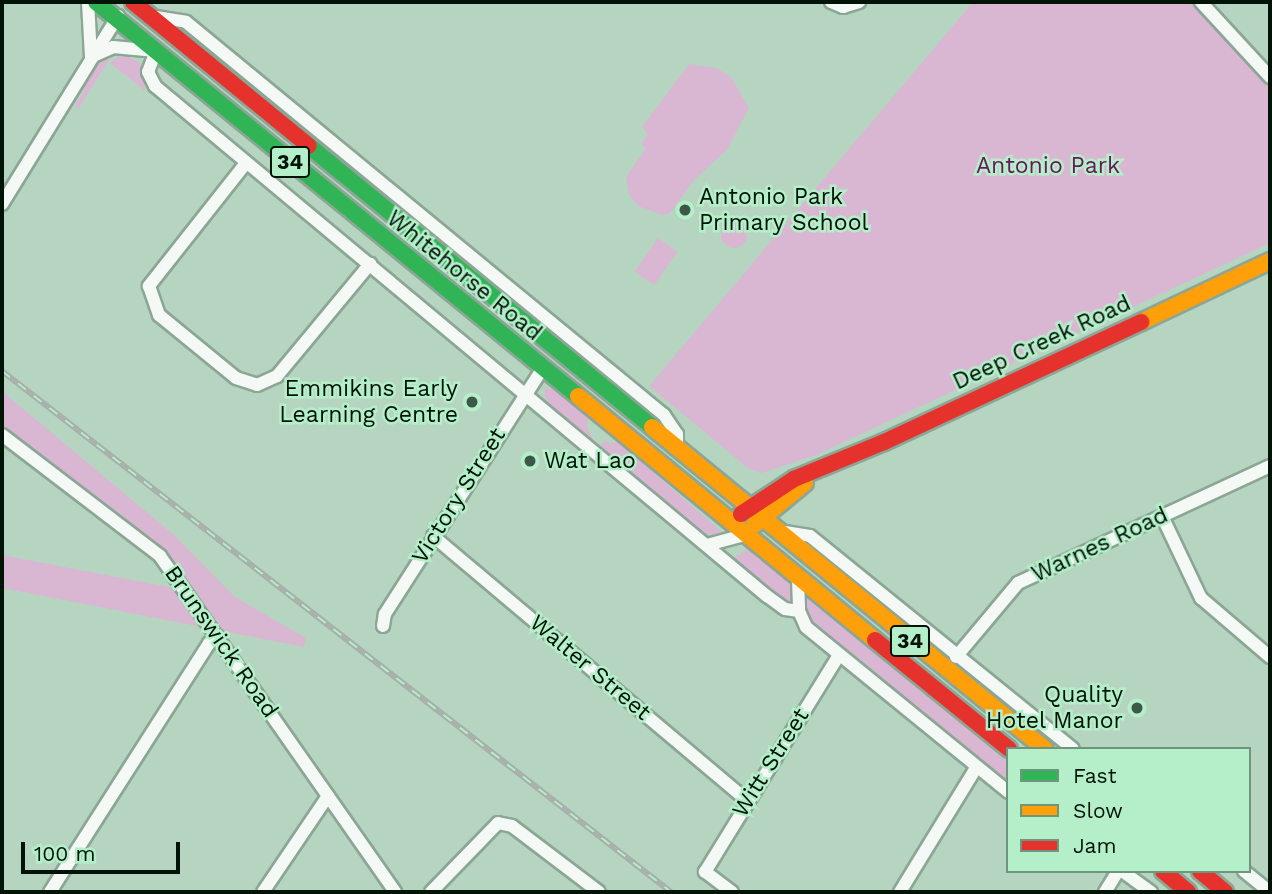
<!DOCTYPE html>
<style>
body{margin:0}
#map{position:relative;width:1272px;height:894px;overflow:hidden;background:#b5d5c0;font-family:"Work Sans",sans-serif}
div>[style]{position:absolute}
[style*='--x']{left:calc(var(--x)*1px);top:calc(var(--y)*1px);width:calc(var(--w)*1px);rotate:calc(var(--a)*1deg)}
.green>*{inset:0;background:#d9b7d2;transform-origin:0 0}
.round{border-radius:50%}
.roads{filter:drop-shadow(2px 0 #8ca696) drop-shadow(-2px 0 #8ca696) drop-shadow(0 2px #8ca696) drop-shadow(0 -2px #8ca696)}
.street>*{height:12px;margin:-6px;padding:0 6px;transform-origin:6px;border-radius:6px;background:#f4f9f6}
.fast>*{height:16px;margin:-8px;padding:0 8px;transform-origin:8px;border-radius:8px;background:#30b455}
.slow>*{height:16px;margin:-8px;padding:0 8px;transform-origin:8px;border-radius:8px;background:#ff9f0a}
.jam>*{height:16px;margin:-8px;padding:0 8px;transform-origin:8px;border-radius:8px;background:#e5322d}
.rail>*{height:6px;margin-top:-3px;transform-origin:0;background:repeating-linear-gradient(90deg,#b4efca 0 10px,#a7afaa 0 20px);box-sizing:border-box;border-block:2px solid #a7afaa}
.dots>*{width:19px;height:19px;translate:-50% -50%;box-sizing:border-box;border:4px solid #b4efca;border-radius:50%}
span{translate:-50% -50%;white-space:nowrap;text-align:center;line-height:1.15;-webkit-text-stroke:5px #b4efca;paint-order:stroke}
.shield-label span{padding:2px 5px;background:#b4efca;border:2px solid;border-radius:5px;-webkit-text-stroke-width:0}
.shield-label{font-size:21px;color:#001307;font-weight:700}
.park-label{font-size:23px;color:#681759}
.poi-label{font-size:23px;color:#001307}
.left{translate:0 -50%;text-align:left}
.right{translate:-100% -50%;text-align:right}
.street-label{font-size:23px;color:#001307}
.frame{position:absolute;inset:0;border:4px solid #001307;pointer-events:none}
.legend{position:absolute;left:1006px;top:747px;width:245px;height:126px;box-sizing:border-box;background:#b4efca;border:2px solid #6c977c;margin:0;padding:9px 12px;list-style:none;font-size:21px;color:#001307}
.legend li{display:flex;align-items:center;gap:14px;height:35px}
.legend b{width:35px;border:2px solid #6c977c}
.scale{position:absolute;left:21px;top:842px;width:159px;height:32px;box-sizing:border-box;border:4px solid #001307;border-top:0;padding-left:9px;font-size:21px;line-height:24px;white-space:nowrap;color:#001307;-webkit-text-stroke:5px #b4efca;paint-order:stroke}
</style>
<div id="map">
<div class="green">
<i style="clip-path:polygon(973px 2px,1194px 2px,1270px 87px,1270px 243px,816px 455px,762px 473px,749px 469px,649px 386px)"></i>
<i style="clip-path:polygon(119px 52px,109px 60px,78px 109px,75px 105px,84px 91px,81px 81px,100px 58px)"></i>
<i style="clip-path:polygon(123px 53px,143px 65px,145px 91px,110px 63px)"></i>
<i style="clip-path:polygon(689px 64px,716px 68px,731px 77px,749px 108px,727px 150px,694px 180px,670px 213px,662px 215px,638px 206px,629px 195px,626px 177px,646px 148px,641px 144px,648px 134px,642px 127px)"></i>
<i class="round" style="left:721px;top:222px;width:26px;height:26px"></i>
<i style="left:658px;top:238px;width:24px;height:41px;rotate:35deg"></i>
<i style="clip-path:polygon(543px 387px,555px 390px,591px 418px,586px 424px,595px 444px,547px 403px)"></i>
<i style="clip-path:polygon(2px 391px,175px 536px,235px 597px,306px 638px,304px 647px,2px 588px,2px 555px,194px 592px,157px 543px,2px 426px)"></i>
<i style="clip-path:polygon(605px 440px,611px 444px,618px 441px,725px 535px,703px 534px,599px 448px)"></i>
<i style="clip-path:polygon(748px 549px,793px 586px,795px 606px,786px 604px,732px 559px)"></i>
<i style="clip-path:polygon(802px 594px,1008px 758px,1008px 784px,860px 659px,854px 661px,811px 625px,804px 614px)"></i>
</div>
<div class="roads">
<div class="street">
<i style="--x:88;--y:2;--w:55;--a:86.9"></i>
<i style="--x:91;--y:57;--w:24;--a:-24"></i>
<i style="--x:113;--y:47;--w:43;--a:5.3"></i>
<i style="--x:156;--y:51;--w:22;--a:111"></i>
<i style="--x:148;--y:72;--w:16;--a:63"></i>
<i style="--x:155;--y:86;--w:797;--a:39.81"></i>
<i style="--x:767;--y:596;--w:22;--a:36"></i>
<i style="--x:785;--y:609;--w:14;--a:8"></i>
<i style="--x:831;--y:2;--w:13;--a:23"></i>
<i style="--x:843;--y:7;--w:17;--a:-17"></i>
<i style="--x:1201;--y:2;--w:102;--a:47.4"></i>
<i style="--x:156;--y:17;--w:30;--a:9"></i>
<i style="--x:186;--y:22;--w:619;--a:39.43"></i>
<i style="--x:664;--y:415;--w:23;--a:56"></i>
<i style="--x:677;--y:434;--w:13;--a:90"></i>
<i style="--x:246;--y:163;--w:157;--a:128.3"></i>
<i style="--x:149;--y:286;--w:31;--a:71"></i>
<i style="--x:159;--y:315;--w:99;--a:39.3"></i>
<i style="--x:236;--y:378;--w:22;--a:18"></i>
<i style="--x:257;--y:385;--w:22;--a:-24"></i>
<i style="--x:277;--y:376;--w:146;--a:-50.3"></i>
<i style="--x:2;--y:204;--w:221;--a:-58.3"></i>
<i style="--x:2;--y:435;--w:199;--a:37.4"></i>
<i style="--x:160;--y:556;--w:410;--a:55"></i>
<i style="--x:1162;--y:516;--w:91;--a:64.6"></i>
<i style="--x:1201;--y:598;--w:91;--a:40.5"></i>
<i style="--x:785;--y:532;--w:25;--a:9"></i>
<i style="--x:810;--y:536;--w:338;--a:39"></i>
<i style="--x:433;--y:536;--w:410;--a:40.1"></i>
<i style="--x:707;--y:545;--w:38;--a:-15"></i>
<i style="--x:798;--y:578;--w:33;--a:88"></i>
<i style="--x:799;--y:611;--w:17;--a:66"></i>
<i style="--x:806;--y:627;--w:261;--a:39.2"></i>
<i style="--x:383;--y:626;--w:12;--a:-81"></i>
<i style="--x:385;--y:614;--w:291;--a:-57.3"></i>
<i style="--x:956;--y:657;--w:97;--a:-50"></i>
<i style="--x:1018;--y:583;--w:278;--a:-24.9"></i>
<i style="--x:1122;--y:871;--w:36;--a:36"></i>
<i style="--x:1244;--y:871;--w:33;--a:39"></i>
<i style="--x:50;--y:892;--w:295;--a:-57.4"></i>
<i style="--x:209;--y:643;--w:11;--a:-34"></i>
<i style="--x:263;--y:892;--w:116;--a:-55.9"></i>
<i style="--x:431;--y:892;--w:96;--a:-45.8"></i>
<i style="--x:498;--y:823;--w:14;--a:12"></i>
<i style="--x:512;--y:826;--w:109;--a:37.2"></i>
<i style="--x:732;--y:892;--w:34;--a:-143"></i>
<i style="--x:705;--y:872;--w:255;--a:-58.3"></i>
<i style="--x:900;--y:892;--w:145;--a:-58.5"></i>
<i style="--x:1105;--y:892;--w:25;--a:-58"></i>
</div>
<div class="fast">
<i style="--x:96;--y:2;--w:623;--a:39.26"></i>
<i style="--x:309;--y:146;--w:443;--a:39.3"></i>
</div>
<div class="slow">
<i style="--x:1141;--y:322;--w:143;--a:-25.3"></i>
<i style="--x:578;--y:396;--w:384;--a:39.4"></i>
<i style="--x:652;--y:427;--w:508;--a:39.33"></i>
<i style="--x:754;--y:525;--w:66;--a:-39.5"></i>
</div>
<div class="jam">
<i style="--x:133;--y:2;--w:227;--a:39.3"></i>
<i style="--x:741;--y:514;--w:64;--a:-33.4"></i>
<i style="--x:794;--y:479;--w:97;--a:-22.3"></i>
<i style="--x:884;--y:442;--w:284;--a:-25"></i>
<i style="--x:875;--y:640;--w:173;--a:39.1"></i>
<i style="--x:1163;--y:871;--w:33;--a:40"></i>
<i style="--x:1200;--y:871;--w:33;--a:40"></i>
</div>
</div>
<div class="rail">
<i style="--x:2;--y:371;--w:848;--a:37.91"></i>
</div>
<div class="dots">
<i style="left:685px;top:210px;background:#3f5748"></i>
<i style="left:472px;top:402px;background:#3f5748"></i>
<i style="left:530px;top:461px;background:#3f5748"></i>
<i style="left:1137px;top:708px;background:#3f5748"></i>
</div>
<div class="shield-label">
<span style="left:290px;top:162px">34</span>
<span style="left:910px;top:641px">34</span>
</div>
<div class="park-label">
<span style="left:1048px;top:166px">Antonio Park</span>
</div>
<div class="poi-label">
<span class="left" style="left:699px;top:210px">Antonio Park<br>Primary School</span>
<span class="right" style="left:458px;top:402px">Emmikins Early<br>Learning Centre</span>
<span class="left" style="left:544px;top:461px">Wat Lao</span>
<span class="right" style="left:1123px;top:708px">Quality<br>Hotel Manor</span>
</div>
<div class="street-label">
<span style="left:464px;top:276px;rotate:39deg">Whitehorse Road</span>
<span style="left:1042px;top:343px;rotate:-25deg">Deep Creek Road</span>
<span style="left:459px;top:496px;rotate:-58deg">Victory Street</span>
<span style="left:1100px;top:545px;rotate:-25deg">Warnes Road</span>
<span style="left:221px;top:642px;rotate:55deg">Brunswick Road</span>
<span style="left:590px;top:668px;rotate:40deg">Walter Street</span>
<span style="left:771px;top:763px;rotate:-58deg">Witt Street</span>
</div>
<div class="frame"></div>
<ul class="legend">
<li><b style="height:9px;background:#30b455"></b>Fast</li>
<li><b style="height:9px;background:#ff9f0a"></b>Slow</li>
<li><b style="height:9px;background:#e5322d"></b>Jam</li>
</ul>
<div class="scale">100 m</div>
</div>
